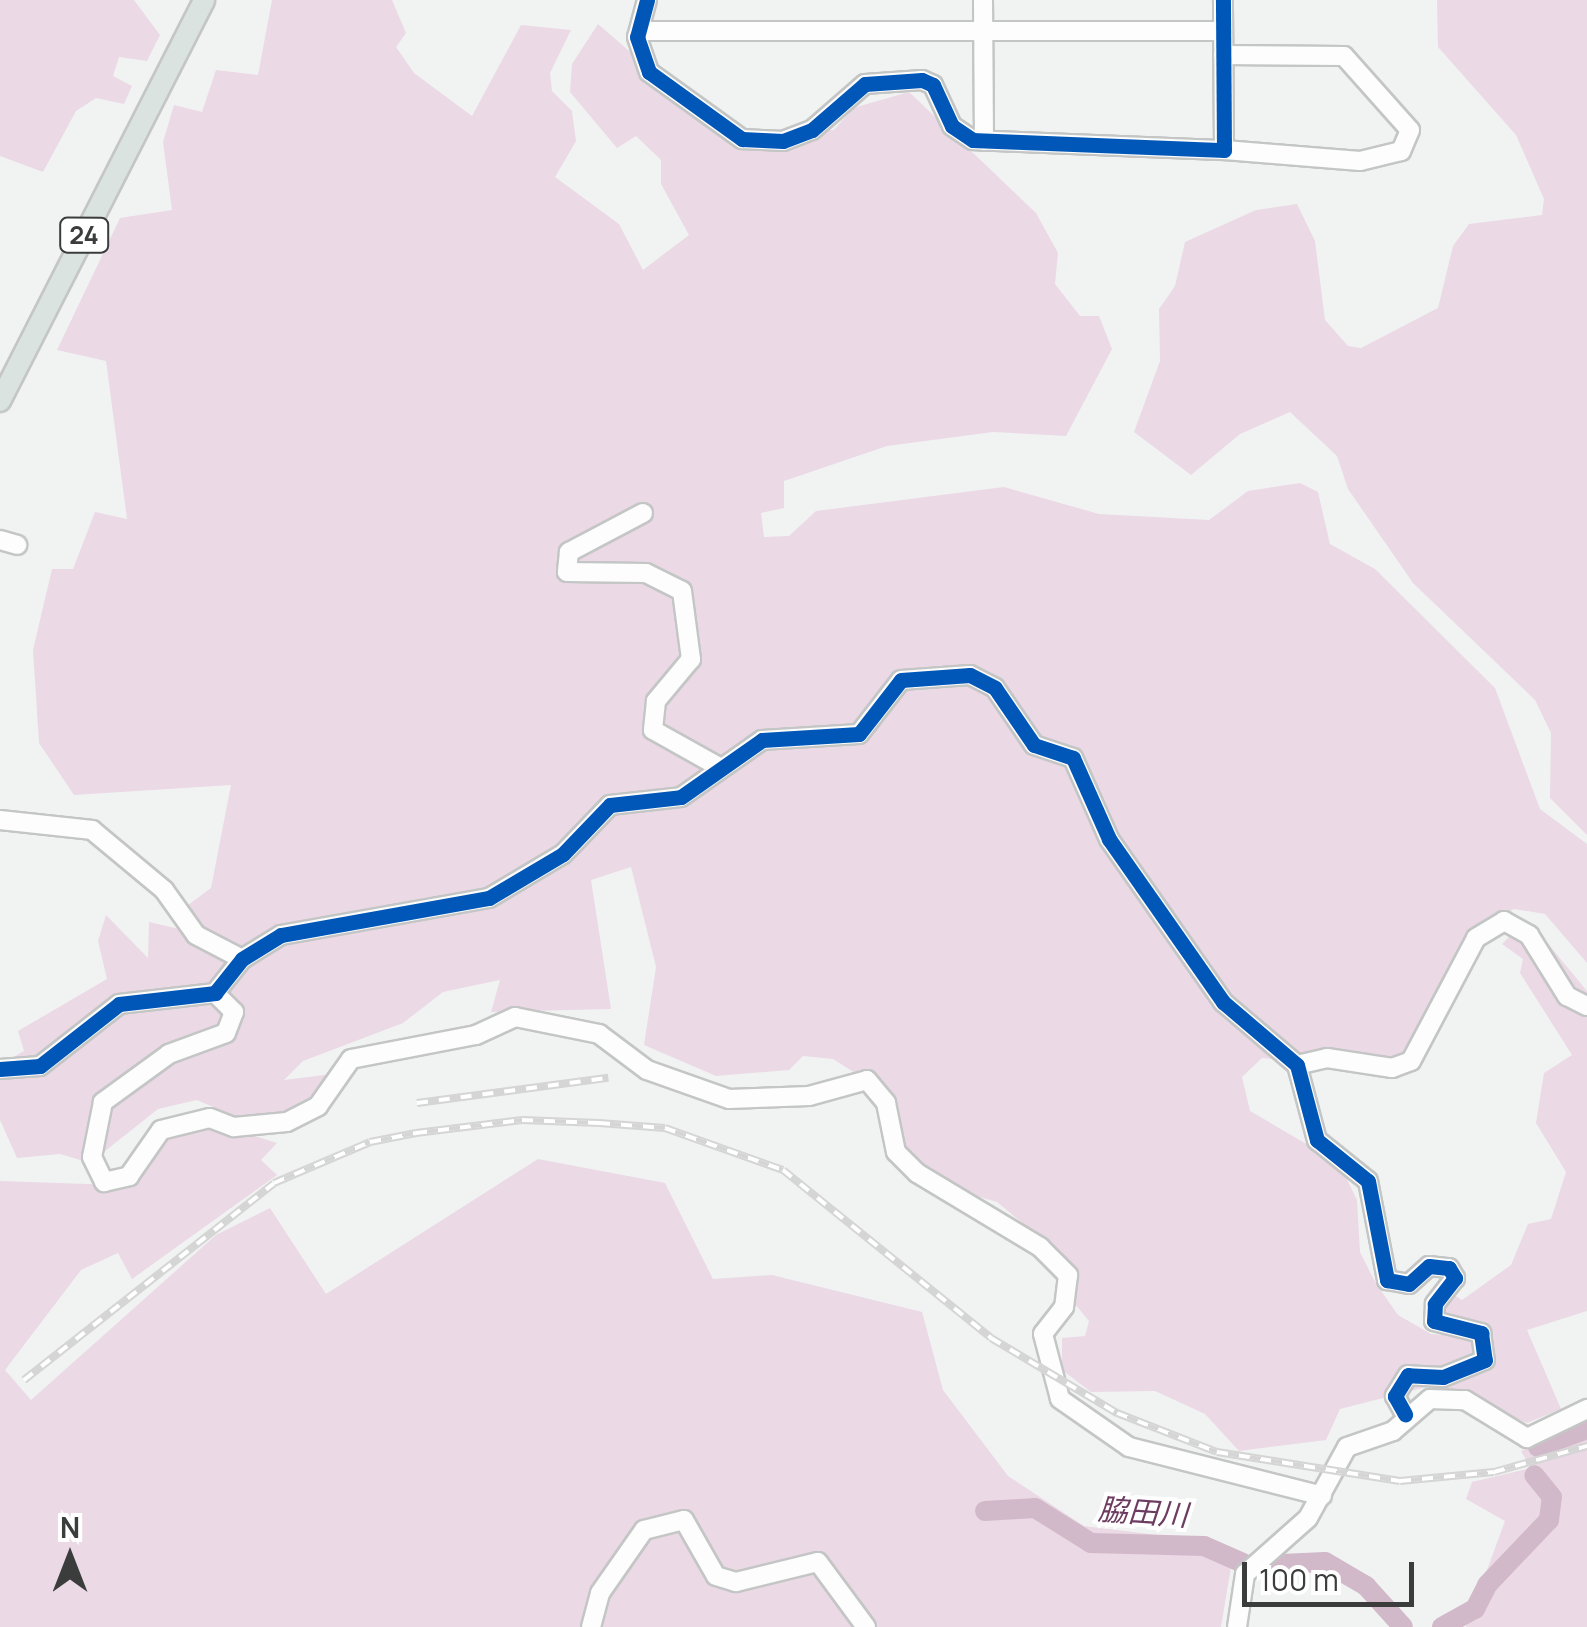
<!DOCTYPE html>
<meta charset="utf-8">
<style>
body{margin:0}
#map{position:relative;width:1587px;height:1627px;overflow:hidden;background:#f1f3f2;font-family:Manrope,"Noto Sans JP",sans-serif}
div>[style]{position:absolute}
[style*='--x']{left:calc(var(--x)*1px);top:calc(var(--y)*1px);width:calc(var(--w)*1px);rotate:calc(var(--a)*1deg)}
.green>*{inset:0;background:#ebd9e5}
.river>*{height:20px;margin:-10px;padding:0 10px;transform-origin:10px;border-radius:10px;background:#d2b9ca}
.roads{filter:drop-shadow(2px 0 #c4c6c5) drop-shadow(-2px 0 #c4c6c5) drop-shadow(0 2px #c4c6c5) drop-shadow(0 -2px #c4c6c5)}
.minor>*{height:18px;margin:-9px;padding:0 9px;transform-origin:9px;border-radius:9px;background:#fdfdfd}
.major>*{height:20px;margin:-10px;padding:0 10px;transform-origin:10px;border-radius:10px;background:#dbe3e1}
.rail>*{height:8px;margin-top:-4px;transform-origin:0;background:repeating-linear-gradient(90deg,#fff 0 11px,#d4d5d4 0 22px);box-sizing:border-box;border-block:2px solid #d4d5d4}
.cycleway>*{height:15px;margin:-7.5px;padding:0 7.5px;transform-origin:7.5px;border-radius:7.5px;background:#0057b8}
span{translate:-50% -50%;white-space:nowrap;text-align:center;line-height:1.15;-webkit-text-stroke:8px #fff;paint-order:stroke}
.shield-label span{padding:2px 8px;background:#fff;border:2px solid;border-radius:8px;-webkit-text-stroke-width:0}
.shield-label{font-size:25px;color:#3b3d3c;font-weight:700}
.water-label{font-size:30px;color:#6d3d61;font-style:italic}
.north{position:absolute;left:20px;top:1507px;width:100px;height:100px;-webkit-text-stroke:8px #fff;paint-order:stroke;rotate:0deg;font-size:28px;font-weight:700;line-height:40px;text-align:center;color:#3b3d3c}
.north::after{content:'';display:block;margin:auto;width:35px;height:45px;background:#3b3d3c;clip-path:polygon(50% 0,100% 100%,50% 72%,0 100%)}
.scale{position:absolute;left:1242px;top:1562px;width:172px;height:45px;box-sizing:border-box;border:5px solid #3b3d3c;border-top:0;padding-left:12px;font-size:30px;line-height:35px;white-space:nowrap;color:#3b3d3c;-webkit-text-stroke:8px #fff;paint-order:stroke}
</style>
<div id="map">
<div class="green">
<i style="clip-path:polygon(0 0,134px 0,160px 35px,147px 61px,119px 57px,113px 76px,132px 86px,124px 104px,96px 98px,76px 111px,43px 172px,0 156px)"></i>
<i style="clip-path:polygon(272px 0,392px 0,406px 33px,396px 47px,414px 73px,472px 116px,521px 25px,571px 30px,550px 73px,552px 91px,572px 111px,576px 141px,555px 177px,619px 224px,643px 270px,689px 235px,661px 184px,661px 160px,636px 136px,617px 148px,570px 92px,572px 64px,598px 24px,695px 108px,748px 135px,834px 130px,853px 108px,909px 92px,1036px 213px,1058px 253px,1055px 284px,1080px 316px,1099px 316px,1112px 349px,1066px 436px,993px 432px,887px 446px,784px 481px,784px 508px,761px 513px,764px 537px,789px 536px,816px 511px,1004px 487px,1099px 514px,1209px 520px,1248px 491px,1300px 483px,1318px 492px,1330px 544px,1375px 569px,1495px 688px,1540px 809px,1587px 844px,1587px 963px,1545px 914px,1514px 909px,1485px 923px,1394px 1072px,1262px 1058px,1242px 1077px,1250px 1111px,1339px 1163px,1357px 1200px,1360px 1252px,1375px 1282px,1398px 1315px,1431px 1334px,1457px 1336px,1436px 1324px,1444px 1289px,1462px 1300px,1511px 1265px,1528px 1224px,1551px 1219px,1566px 1172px,1536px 1123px,1544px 1073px,1572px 1055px,1520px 973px,1523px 959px,1502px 944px,1516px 930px,1540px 934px,1587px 991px,1587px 1311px,1527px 1330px,1561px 1409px,1527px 1423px,1434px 1385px,1340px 1409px,1326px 1440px,1239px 1451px,1205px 1414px,1155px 1391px,1091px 1392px,1062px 1370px,1062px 1338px,1085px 1336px,1089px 1321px,1075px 1304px,1067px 1260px,997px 1202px,918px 1179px,855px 1073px,833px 1059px,803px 1056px,789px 1070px,716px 1076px,644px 1045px,656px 967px,631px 867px,591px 880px,611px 1009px,491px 1012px,500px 980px,443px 992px,403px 1023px,303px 1061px,284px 1080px,333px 1074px,297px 1110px,243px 1120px,197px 1100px,158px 1109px,90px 1163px,60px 1154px,17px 1158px,0 1120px,0 1065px,24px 1051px,18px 1031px,107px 979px,98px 941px,106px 915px,148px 958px,149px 922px,184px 930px,188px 905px,211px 888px,231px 785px,74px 795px,39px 743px,33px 650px,52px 569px,73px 569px,95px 512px,127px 519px,106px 361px,57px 350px,120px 218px,172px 210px,163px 142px,174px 105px,202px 112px,216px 70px,258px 75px)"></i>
<i style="clip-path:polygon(1437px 0,1587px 0,1587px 835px,1550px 798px,1551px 733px,1535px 700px,1413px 583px,1348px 489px,1337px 456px,1290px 412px,1240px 434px,1191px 475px,1134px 432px,1160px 361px,1159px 309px,1175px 286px,1185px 242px,1256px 210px,1297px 204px,1315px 241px,1325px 320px,1348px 346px,1361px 348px,1438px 308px,1453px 246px,1469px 224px,1542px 215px,1544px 199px,1516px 135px,1438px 47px)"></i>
<i style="clip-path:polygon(203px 1120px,277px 1143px,261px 1160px,277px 1175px,132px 1279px,118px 1253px,81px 1270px,5px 1370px,31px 1400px,216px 1235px,270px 1208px,326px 1294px,538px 1159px,665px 1183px,713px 1279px,772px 1275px,922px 1312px,943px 1390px,1008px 1476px,1084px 1526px,1207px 1541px,1231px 1567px,1221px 1627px,0 1627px,0 1181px,116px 1185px,155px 1141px)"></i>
<i style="clip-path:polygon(1587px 1418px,1587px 1627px,1466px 1627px,1505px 1521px,1466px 1499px,1472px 1482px,1531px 1468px,1521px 1451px)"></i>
</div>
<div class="river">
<i style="--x:1538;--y:1447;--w:52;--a:-20.2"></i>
<i style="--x:985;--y:1511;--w:50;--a:-3.4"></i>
<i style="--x:1035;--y:1508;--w:66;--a:32"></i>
<i style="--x:1091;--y:1543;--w:113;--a:1.5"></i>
<i style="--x:1204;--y:1546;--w:43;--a:23.6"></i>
<i style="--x:1259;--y:1565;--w:66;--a:-2.6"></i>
<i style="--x:1325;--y:1562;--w:48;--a:30.3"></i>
<i style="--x:1366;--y:1586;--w:55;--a:47.9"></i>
<i style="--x:1442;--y:1627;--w:38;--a:-29"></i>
<i style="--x:1475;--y:1609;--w:27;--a:-63"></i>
<i style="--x:1487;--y:1585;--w:90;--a:-46.4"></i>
<i style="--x:1549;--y:1520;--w:23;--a:-83"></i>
<i style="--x:1552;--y:1497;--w:28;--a:-129"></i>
</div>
<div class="roads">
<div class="minor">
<i style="--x:647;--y:0;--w:38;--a:105"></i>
<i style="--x:637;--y:37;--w:37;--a:71"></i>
<i style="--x:649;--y:72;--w:115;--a:35.8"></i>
<i style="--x:742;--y:139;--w:41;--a:2.8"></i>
<i style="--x:783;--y:141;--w:31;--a:-21"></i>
<i style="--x:812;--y:130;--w:70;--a:-41"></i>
<i style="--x:865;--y:84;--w:57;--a:-4"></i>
<i style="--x:922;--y:80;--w:12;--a:24"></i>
<i style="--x:933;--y:85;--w:45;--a:65.1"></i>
<i style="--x:952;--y:126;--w:25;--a:34"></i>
<i style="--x:973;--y:140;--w:251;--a:2.3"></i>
<i style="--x:1224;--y:150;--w:150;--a:-90.4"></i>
<i style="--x:983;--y:0;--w:141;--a:89.6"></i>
<i style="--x:641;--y:31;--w:582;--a:0"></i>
<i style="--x:1223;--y:55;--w:121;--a:0.5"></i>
<i style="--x:1344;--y:56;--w:99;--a:48.3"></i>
<i style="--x:1410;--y:130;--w:23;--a:113"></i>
<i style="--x:1401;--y:151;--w:42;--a:166.3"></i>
<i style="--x:1360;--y:161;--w:136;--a:-175.4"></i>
<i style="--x:643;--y:513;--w:84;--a:152.2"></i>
<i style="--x:569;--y:552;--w:20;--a:96"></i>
<i style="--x:567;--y:572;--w:79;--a:0.7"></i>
<i style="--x:646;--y:573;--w:40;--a:26.6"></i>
<i style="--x:682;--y:591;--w:69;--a:82.5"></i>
<i style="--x:691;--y:659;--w:55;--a:129.8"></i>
<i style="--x:656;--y:701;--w:29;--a:96"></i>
<i style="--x:653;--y:730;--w:78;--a:29.2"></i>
<i style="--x:0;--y:540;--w:18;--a:16"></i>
<i style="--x:0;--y:820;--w:93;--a:6.2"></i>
<i style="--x:92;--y:830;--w:94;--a:39.8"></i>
<i style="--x:164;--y:890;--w:55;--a:54.6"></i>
<i style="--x:196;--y:935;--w:52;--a:27.6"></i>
<i style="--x:215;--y:993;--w:27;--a:45"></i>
<i style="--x:234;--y:1012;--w:22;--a:111"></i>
<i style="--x:226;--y:1033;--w:61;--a:159.8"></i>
<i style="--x:169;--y:1054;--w:82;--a:144"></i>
<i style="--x:103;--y:1102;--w:56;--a:101.3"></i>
<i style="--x:92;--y:1157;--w:28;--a:64"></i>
<i style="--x:104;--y:1182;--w:26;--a:-13"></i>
<i style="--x:129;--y:1176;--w:56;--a:-55.2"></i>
<i style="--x:161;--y:1130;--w:50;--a:-13.8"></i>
<i style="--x:210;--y:1118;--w:26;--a:21"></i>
<i style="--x:234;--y:1127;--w:53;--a:-5.4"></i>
<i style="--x:287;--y:1122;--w:35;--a:-27"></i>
<i style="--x:318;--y:1106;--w:57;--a:-54.9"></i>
<i style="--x:351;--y:1059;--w:127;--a:-10.9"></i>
<i style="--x:476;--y:1035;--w:43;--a:-24.8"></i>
<i style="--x:515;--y:1017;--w:86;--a:11.4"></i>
<i style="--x:599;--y:1034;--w:60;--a:36.9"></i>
<i style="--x:647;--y:1070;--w:87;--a:19.5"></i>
<i style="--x:729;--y:1099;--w:80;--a:-2.1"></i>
<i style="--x:809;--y:1096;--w:60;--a:-15.4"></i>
<i style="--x:867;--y:1080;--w:30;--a:50"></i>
<i style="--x:886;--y:1103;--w:50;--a:78.5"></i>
<i style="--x:896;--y:1152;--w:30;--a:45"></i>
<i style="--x:917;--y:1173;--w:144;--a:31"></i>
<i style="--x:1040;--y:1247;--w:40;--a:45"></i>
<i style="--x:1068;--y:1275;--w:32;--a:97"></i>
<i style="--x:1064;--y:1307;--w:34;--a:128"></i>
<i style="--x:1043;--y:1334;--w:67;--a:75.3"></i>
<i style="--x:1060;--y:1399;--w:84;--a:34.8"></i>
<i style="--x:1129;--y:1447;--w:199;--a:14.2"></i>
<i style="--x:1297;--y:1065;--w:31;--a:-13"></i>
<i style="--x:1327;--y:1058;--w:66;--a:8.7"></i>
<i style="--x:1392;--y:1068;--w:20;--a:-20"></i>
<i style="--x:1411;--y:1061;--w:139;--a:-62.1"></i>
<i style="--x:1476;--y:938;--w:33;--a:-31"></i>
<i style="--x:1504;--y:921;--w:29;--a:29"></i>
<i style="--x:1529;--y:935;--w:72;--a:58.1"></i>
<i style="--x:1567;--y:996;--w:22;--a:27"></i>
<i style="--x:0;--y:1069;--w:40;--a:-4.3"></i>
<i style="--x:40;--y:1066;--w:100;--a:-38.1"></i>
<i style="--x:119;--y:1004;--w:97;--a:-6.5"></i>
<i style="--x:215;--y:993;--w:43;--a:-51.5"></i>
<i style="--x:242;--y:959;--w:46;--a:-31.6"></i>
<i style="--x:281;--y:935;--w:211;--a:-10.1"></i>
<i style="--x:489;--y:898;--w:86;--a:-30.7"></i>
<i style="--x:563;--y:854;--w:68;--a:-46.2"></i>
<i style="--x:610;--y:805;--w:71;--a:-6.4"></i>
<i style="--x:681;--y:797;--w:99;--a:-35.1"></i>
<i style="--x:762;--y:740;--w:97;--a:-3.5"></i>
<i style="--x:859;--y:734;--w:68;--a:-52.1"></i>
<i style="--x:901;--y:680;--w:69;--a:-4.1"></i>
<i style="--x:970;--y:675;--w:28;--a:27"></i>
<i style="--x:995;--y:688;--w:69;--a:55.6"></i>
<i style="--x:1034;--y:745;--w:41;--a:18.4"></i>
<i style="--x:1073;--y:758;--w:89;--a:66"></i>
<i style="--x:1109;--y:839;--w:199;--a:55"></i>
<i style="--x:1223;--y:1002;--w:97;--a:40.4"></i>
<i style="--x:1297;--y:1065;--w:78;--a:75.1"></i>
<i style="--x:1317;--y:1140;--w:65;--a:38.8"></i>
<i style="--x:1368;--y:1181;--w:101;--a:79.1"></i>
<i style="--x:1387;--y:1280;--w:22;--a:10"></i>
<i style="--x:1409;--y:1284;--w:27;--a:-42"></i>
<i style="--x:1429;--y:1266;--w:20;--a:6"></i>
<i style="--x:1449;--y:1268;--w:12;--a:59"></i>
<i style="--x:1455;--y:1278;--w:33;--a:128"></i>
<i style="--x:1435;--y:1304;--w:17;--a:93"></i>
<i style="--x:1434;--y:1321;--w:49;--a:14.3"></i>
<i style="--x:1481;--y:1333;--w:27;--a:82"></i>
<i style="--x:1485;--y:1360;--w:45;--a:158"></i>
<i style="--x:1443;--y:1377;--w:35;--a:-177"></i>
<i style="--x:1408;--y:1375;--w:25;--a:122"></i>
<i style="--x:1395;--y:1396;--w:21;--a:61"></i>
<i style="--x:591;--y:1627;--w:35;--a:-75"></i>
<i style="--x:600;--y:1593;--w:77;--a:-55.1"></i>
<i style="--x:644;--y:1530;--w:41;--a:-14"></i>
<i style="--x:684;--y:1520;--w:64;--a:60.3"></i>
<i style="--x:716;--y:1576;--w:21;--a:17"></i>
<i style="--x:736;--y:1582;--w:84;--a:-13.7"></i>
<i style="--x:818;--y:1562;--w:81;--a:53.6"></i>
<i style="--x:1237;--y:1627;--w:54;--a:-81.4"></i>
<i style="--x:1245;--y:1574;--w:84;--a:-41.6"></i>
<i style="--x:1308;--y:1518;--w:81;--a:-61.2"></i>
<i style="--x:1347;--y:1447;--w:49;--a:-19.2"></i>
<i style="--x:1393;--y:1431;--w:49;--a:-40.9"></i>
<i style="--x:1430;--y:1399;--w:35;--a:2"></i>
<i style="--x:1465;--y:1400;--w:73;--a:31.5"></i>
<i style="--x:1527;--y:1438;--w:67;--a:-25.8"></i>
</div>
<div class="major">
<i style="--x:0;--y:401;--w:450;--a:-63"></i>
</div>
</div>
<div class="rail">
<i style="--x:417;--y:1103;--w:193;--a:-7.5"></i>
<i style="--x:24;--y:1380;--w:318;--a:-38.2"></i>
<i style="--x:274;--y:1183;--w:104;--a:-23.1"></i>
<i style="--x:370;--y:1142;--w:47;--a:-11.1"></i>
<i style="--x:416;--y:1133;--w:107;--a:-7"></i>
<i style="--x:522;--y:1120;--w:77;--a:2.2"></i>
<i style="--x:599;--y:1123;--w:66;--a:4.3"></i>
<i style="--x:665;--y:1128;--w:125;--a:19.6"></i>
<i style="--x:783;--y:1170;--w:267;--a:38.9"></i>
<i style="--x:991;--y:1338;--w:147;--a:30.8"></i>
<i style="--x:1117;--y:1413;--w:107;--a:21.3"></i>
<i style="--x:1217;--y:1452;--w:185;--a:9"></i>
<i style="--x:1400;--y:1481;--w:94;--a:-5.5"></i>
<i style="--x:1494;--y:1472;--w:97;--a:-15.6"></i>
</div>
<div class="cycleway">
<i style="--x:647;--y:0;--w:38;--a:105"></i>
<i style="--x:637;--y:37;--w:37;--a:71"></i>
<i style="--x:649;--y:72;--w:115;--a:35.8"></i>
<i style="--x:742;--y:139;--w:41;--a:2.8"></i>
<i style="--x:783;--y:141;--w:31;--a:-21"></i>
<i style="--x:812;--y:130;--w:70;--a:-41"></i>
<i style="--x:865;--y:84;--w:57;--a:-4"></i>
<i style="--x:922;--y:80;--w:12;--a:24"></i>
<i style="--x:933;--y:85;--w:45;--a:65.1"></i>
<i style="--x:952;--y:126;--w:25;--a:34"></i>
<i style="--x:973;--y:140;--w:251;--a:2.3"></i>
<i style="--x:1224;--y:150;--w:150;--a:-90.4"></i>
<i style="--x:0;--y:1069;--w:40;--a:-4.3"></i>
<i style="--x:40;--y:1066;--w:100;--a:-38.1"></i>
<i style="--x:119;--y:1004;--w:97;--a:-6.5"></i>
<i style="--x:215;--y:993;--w:43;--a:-51.5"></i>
<i style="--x:242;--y:959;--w:46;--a:-31.6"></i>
<i style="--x:281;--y:935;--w:211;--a:-10.1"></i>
<i style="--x:489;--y:898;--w:86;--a:-30.7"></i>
<i style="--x:563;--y:854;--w:68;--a:-46.2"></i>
<i style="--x:610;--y:805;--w:71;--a:-6.4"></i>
<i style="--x:681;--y:797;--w:99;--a:-35.1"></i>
<i style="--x:762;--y:740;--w:97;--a:-3.5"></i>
<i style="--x:859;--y:734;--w:68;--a:-52.1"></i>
<i style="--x:901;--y:680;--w:69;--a:-4.1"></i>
<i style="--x:970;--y:675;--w:28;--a:27"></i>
<i style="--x:995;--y:688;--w:69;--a:55.6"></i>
<i style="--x:1034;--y:745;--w:41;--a:18.4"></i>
<i style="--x:1073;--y:758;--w:89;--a:66"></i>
<i style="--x:1109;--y:839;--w:199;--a:55"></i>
<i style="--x:1223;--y:1002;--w:97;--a:40.4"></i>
<i style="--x:1297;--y:1065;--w:78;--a:75.1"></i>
<i style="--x:1317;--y:1140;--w:65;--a:38.8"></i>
<i style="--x:1368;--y:1181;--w:101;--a:79.1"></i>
<i style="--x:1387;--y:1280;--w:22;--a:10"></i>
<i style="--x:1409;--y:1284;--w:27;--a:-42"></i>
<i style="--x:1429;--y:1266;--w:20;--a:6"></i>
<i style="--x:1449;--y:1268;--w:12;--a:59"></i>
<i style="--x:1455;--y:1278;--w:33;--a:128"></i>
<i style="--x:1435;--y:1304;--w:17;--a:93"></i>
<i style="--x:1434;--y:1321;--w:49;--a:14.3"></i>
<i style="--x:1481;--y:1333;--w:27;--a:82"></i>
<i style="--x:1485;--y:1360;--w:45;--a:158"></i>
<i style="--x:1443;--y:1377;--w:35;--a:-177"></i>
<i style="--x:1408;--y:1375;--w:25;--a:122"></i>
<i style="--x:1395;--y:1396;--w:21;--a:61"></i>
</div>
<div class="shield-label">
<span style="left:84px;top:235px">24</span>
</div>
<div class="water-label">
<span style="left:1143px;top:1512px;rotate:4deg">脇田川</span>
</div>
<div class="north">N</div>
<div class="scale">100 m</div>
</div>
